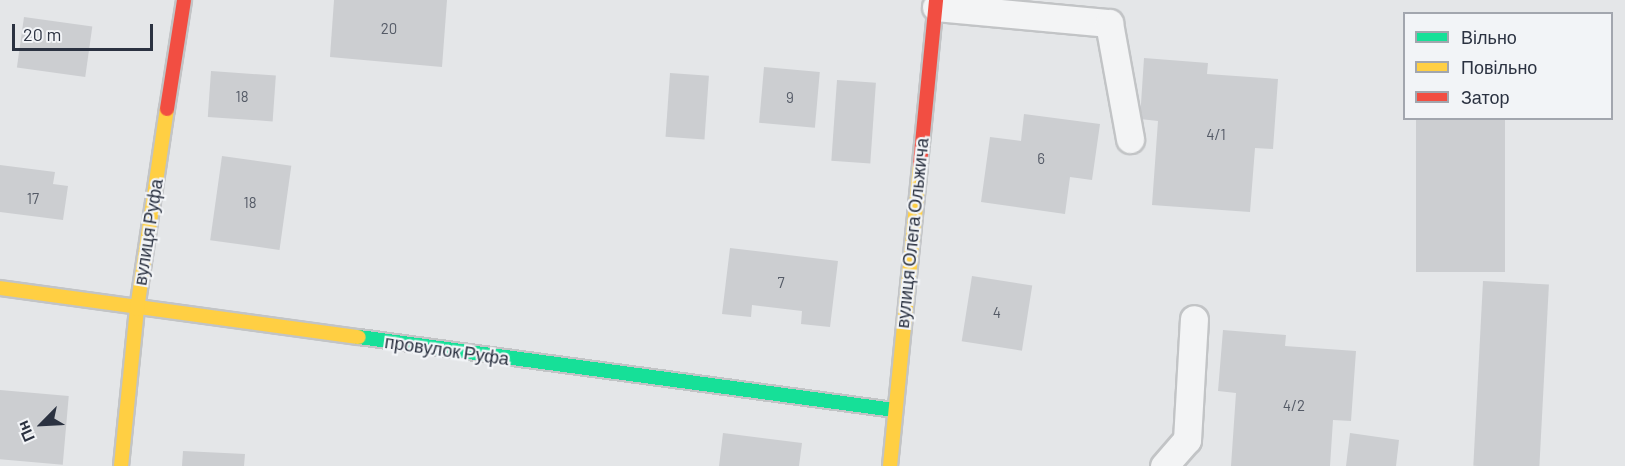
<!DOCTYPE html>
<meta charset="utf-8">
<style>
body{margin:0}
#map{position:relative;width:1625px;height:466px;overflow:hidden;background:#e4e6e8;font-family:Barlow,sans-serif}
div>[style]{position:absolute}
[style*='--x']{left:calc(var(--x)*1px);top:calc(var(--y)*1px);width:calc(var(--w)*1px);rotate:calc(var(--a)*1deg)}
.building>*{inset:0;background:#ccced1;transform-origin:0 0}
.roads{filter:drop-shadow(2px 0 #c2c4c6) drop-shadow(-2px 0 #c2c4c6) drop-shadow(0 2px #c2c4c6) drop-shadow(0 -2px #c2c4c6)}
.lane>*{height:27px;margin:-13.5px;padding:0 13.5px;transform-origin:13.5px;border-radius:13.5px;background:#f3f4f5}
.fast>*{height:14px;margin:-7px;padding:0 7px;transform-origin:7px;border-radius:7px;background:#16e098}
.slow>*{height:14px;margin:-7px;padding:0 7px;transform-origin:7px;border-radius:7px;background:#ffcf43}
.jam>*{height:14px;margin:-7px;padding:0 7px;transform-origin:7px;border-radius:7px;background:#f24e42}
span{translate:-50% -50%;white-space:nowrap;text-align:center;line-height:1.15;-webkit-text-stroke:4.5px #f2f4f7;paint-order:stroke}
.number-label{font-size:15px;color:#545a66}
.number-label span{-webkit-text-stroke-width:0}
.street-label{font-size:18px;color:#2b3241}
.legend{position:absolute;left:1403px;top:12px;width:210px;height:108px;box-sizing:border-box;background:#f2f4f7;border:2px solid #a2a6ae;margin:0;padding:8px 10px;list-style:none;font-size:18px;color:#2b3241}
.legend li{display:flex;align-items:center;gap:12px;height:30px}
.legend b{width:30px;border:2px solid #a2a6ae}
.north{position:absolute;left:12px;top:394px;width:60px;height:60px;-webkit-text-stroke:4px #f2f4f7;paint-order:stroke;rotate:246deg;font-size:16px;font-weight:700;line-height:24px;text-align:center;color:#2b3241}
.north::after{content:'';display:block;margin:auto;width:21px;height:27px;background:#2b3241;clip-path:polygon(50% 0,100% 100%,50% 72%,0 100%)}
.scale{position:absolute;left:12px;top:24px;width:141px;height:27px;box-sizing:border-box;border:3px solid #2b3241;border-top:0;padding-left:8px;font-size:18px;line-height:21px;white-space:nowrap;color:#2b3241;-webkit-text-stroke:4px #f2f4f7;paint-order:stroke}
</style>
<div id="map">
<div class="building">
<i style="clip-path:polygon(334px 0,447px 0,442px 67px,330px 57px)"></i>
<i style="left:24px;top:17px;width:69px;height:51px;rotate:8deg"></i>
<i style="clip-path:polygon(1144px 58px,1208px 63px,1207px 74px,1278px 79px,1273px 149px,1255px 148px,1250px 212px,1152px 205px,1158px 121px,1140px 119px)"></i>
<i style="left:764px;top:67px;width:56px;height:56px;rotate:5deg"></i>
<i style="left:211px;top:71px;width:65px;height:46px;rotate:4deg"></i>
<i style="left:670px;top:73px;width:39px;height:64px;rotate:4deg"></i>
<i style="left:837px;top:80px;width:39px;height:81px;rotate:4deg"></i>
<i style="clip-path:polygon(1024px 114px,1100px 124px,1092px 180px,1070px 177px,1065px 214px,981px 202px,990px 137px,1021px 141px)"></i>
<i style="left:1416px;top:118px;width:89px;height:154px"></i>
<i style="left:222px;top:156px;width:70px;height:85px;rotate:8deg"></i>
<i style="clip-path:polygon(0 165px,55px 172px,53px 184px,68px 186px,63px 220px,0 212px)"></i>
<i style="clip-path:polygon(730px 248px,838px 261px,830px 327px,801px 324px,802px 311px,752px 305px,751px 317px,722px 314px)"></i>
<i style="left:972px;top:276px;width:61px;height:66px;rotate:9deg"></i>
<i style="left:1483px;top:281px;width:66px;height:185px;rotate:3deg"></i>
<i style="clip-path:polygon(1223px 330px,1286px 335px,1285px 346px,1356px 351px,1351px 421px,1333px 420px,1330px 466px,1231px 466px,1236px 393px,1218px 391px)"></i>
<i style="left:0;top:390px;width:69px;height:69px;rotate:5deg"></i>
<i style="clip-path:polygon(723px 433px,802px 443px,799px 466px,719px 466px)"></i>
<i style="clip-path:polygon(1350px 433px,1399px 440px,1396px 466px,1346px 466px)"></i>
<i style="clip-path:polygon(183px 451px,245px 454px,244px 466px,182px 466px)"></i>
</div>
<div class="roads">
<div class="lane">
<i style="--x:936;--y:7;--w:174;--a:5.3"></i>
<i style="--x:1109;--y:23;--w:118;--a:79.7"></i>
<i style="--x:1164;--y:466;--w:35;--a:-49"></i>
<i style="--x:1187;--y:440;--w:121;--a:-86.7"></i>
</div>
<div class="fast">
<i style="--x:359;--y:337;--w:540;--a:7.77"></i>
</div>
<div class="slow">
<i style="--x:0;--y:288;--w:362;--a:7.8"></i>
<i style="--x:121;--y:466;--w:158;--a:-84.2"></i>
<i style="--x:137;--y:309;--w:202;--a:-81.5"></i>
<i style="--x:890;--y:466;--w:303;--a:-84.3"></i>
</div>
<div class="jam">
<i style="--x:167;--y:109;--w:110;--a:-81.1"></i>
<i style="--x:920;--y:164;--w:165;--a:-84.4"></i>
</div>
</div>
<div class="number-label">
<span style="left:389px;top:29px">20</span>
<span style="left:242px;top:97px">18</span>
<span style="left:790px;top:98px">9</span>
<span style="left:1216px;top:135px">4/1</span>
<span style="left:1041px;top:159px">6</span>
<span style="left:33px;top:199px">17</span>
<span style="left:250px;top:203px">18</span>
<span style="left:781px;top:283px">7</span>
<span style="left:997px;top:313px">4</span>
<span style="left:1294px;top:406px">4/2</span>
</div>
<div class="street-label">
<span style="left:148px;top:232px;rotate:-81deg">вулиця Руфа</span>
<span style="left:912px;top:233px;rotate:-84deg">вулиця Олега Ольжича</span>
<span style="left:447px;top:350px;rotate:8deg">провулок Руфа</span>
</div>
<ul class="legend">
<li><b style="height:8px;background:#16e098"></b>Вільно</li>
<li><b style="height:8px;background:#ffcf43"></b>Повільно</li>
<li><b style="height:8px;background:#f24e42"></b>Затор</li>
</ul>
<div class="north">Пн</div>
<div class="scale">20 m</div>
</div>
